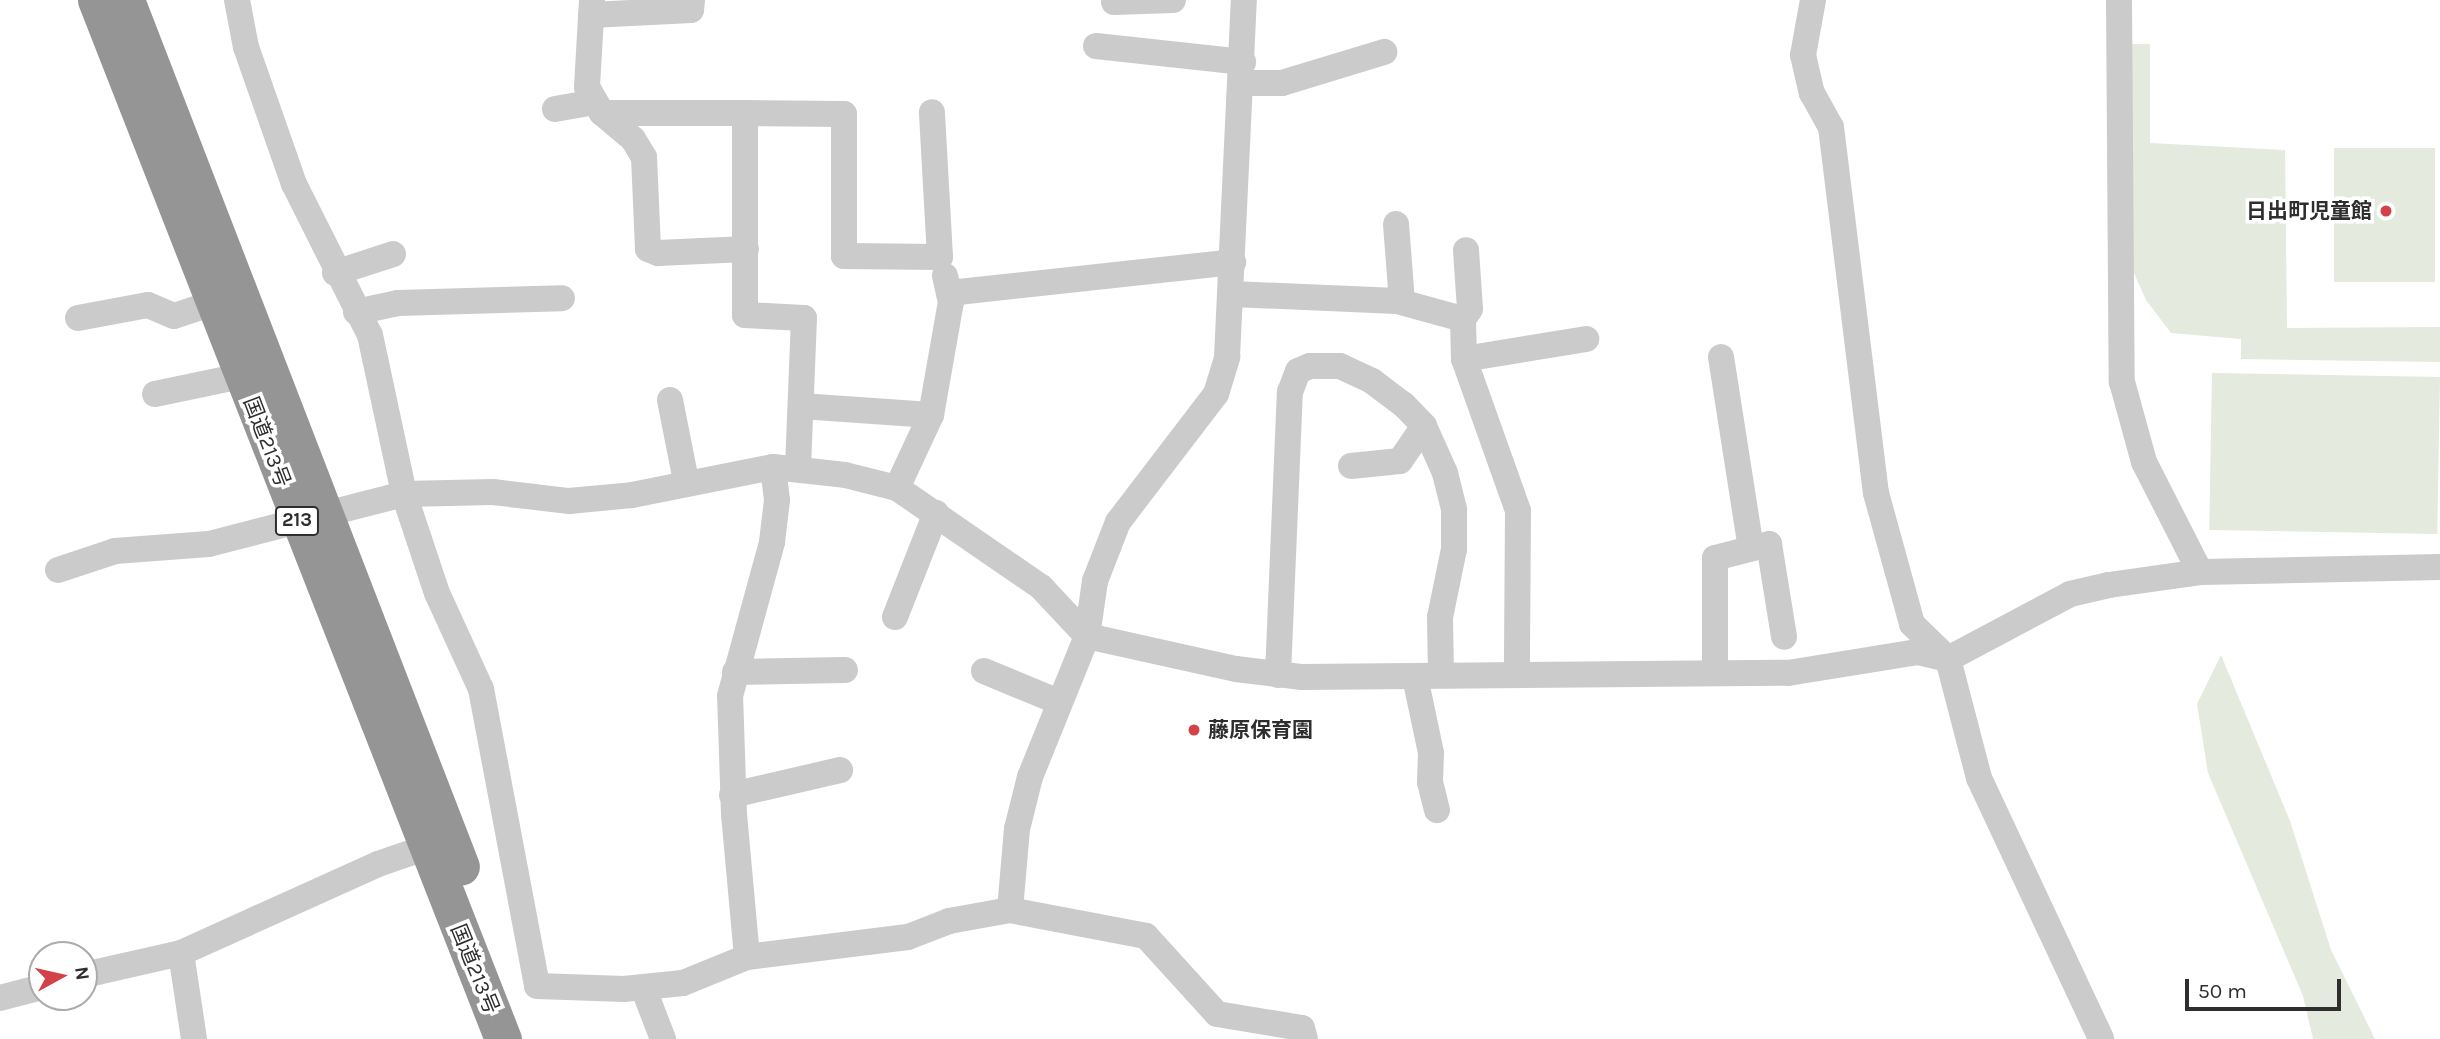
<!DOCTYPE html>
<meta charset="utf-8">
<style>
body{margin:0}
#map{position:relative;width:2440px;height:1039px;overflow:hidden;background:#fff;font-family:Karla,"Noto Sans JP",sans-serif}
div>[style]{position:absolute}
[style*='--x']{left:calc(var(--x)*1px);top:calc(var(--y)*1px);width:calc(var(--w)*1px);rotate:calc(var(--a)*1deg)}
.green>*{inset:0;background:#e4eadd;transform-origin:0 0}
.minor>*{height:26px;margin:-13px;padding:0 13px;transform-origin:13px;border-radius:13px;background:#cbcbcb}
.highway>*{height:37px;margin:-18.5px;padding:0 18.5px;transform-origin:18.5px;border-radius:18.5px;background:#959595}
.dots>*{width:19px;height:19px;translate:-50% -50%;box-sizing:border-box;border:4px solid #fff;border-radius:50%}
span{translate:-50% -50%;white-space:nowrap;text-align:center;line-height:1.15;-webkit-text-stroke:7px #fff;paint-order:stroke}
.shield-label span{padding:2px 5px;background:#fff;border:2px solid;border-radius:5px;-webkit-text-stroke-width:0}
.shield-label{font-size:19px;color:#2e2e2e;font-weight:700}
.poi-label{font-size:21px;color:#2e2e2e;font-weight:700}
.right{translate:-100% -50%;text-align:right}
.left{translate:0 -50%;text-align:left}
.street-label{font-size:21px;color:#2e2e2e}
.north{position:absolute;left:28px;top:941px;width:70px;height:70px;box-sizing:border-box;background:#fff;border:2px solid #ababab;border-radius:50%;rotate:82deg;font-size:19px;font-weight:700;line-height:28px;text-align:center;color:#2e2e2e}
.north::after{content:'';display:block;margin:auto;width:24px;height:32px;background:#d34149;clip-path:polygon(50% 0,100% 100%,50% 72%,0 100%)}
.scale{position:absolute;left:2185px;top:979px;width:156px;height:32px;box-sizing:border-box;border:4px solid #2e2e2e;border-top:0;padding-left:9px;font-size:21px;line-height:24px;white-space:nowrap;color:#2e2e2e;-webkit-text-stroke:5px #fff;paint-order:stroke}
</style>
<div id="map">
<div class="green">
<i style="clip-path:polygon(2132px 44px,2150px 44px,2150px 143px,2285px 150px,2287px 328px,2440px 327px,2440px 362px,2241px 359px,2241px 339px,2171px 333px,2146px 300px,2130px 264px)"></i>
<i style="left:2334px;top:148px;width:101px;height:134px"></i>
<i style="left:2212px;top:373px;width:228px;height:157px;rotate:1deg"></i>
<i style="clip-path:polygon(2221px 655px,2290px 821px,2331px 950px,2375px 1039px,2313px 1039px,2303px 996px,2208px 773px,2197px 704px)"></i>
</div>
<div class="minor">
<i style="--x:237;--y:0;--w:48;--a:79.2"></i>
<i style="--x:246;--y:47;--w:145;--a:70.7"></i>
<i style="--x:294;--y:184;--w:169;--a:63.3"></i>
<i style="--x:370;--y:335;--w:163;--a:77.9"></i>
<i style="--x:404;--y:494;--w:104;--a:71.6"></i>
<i style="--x:437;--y:593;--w:106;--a:65.4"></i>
<i style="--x:481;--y:689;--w:302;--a:79.3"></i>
<i style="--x:537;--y:986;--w:87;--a:2"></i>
<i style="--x:624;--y:989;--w:59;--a:-5.8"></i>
<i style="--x:683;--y:983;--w:69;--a:-22.1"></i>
<i style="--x:747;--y:957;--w:162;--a:-7.1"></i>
<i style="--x:908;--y:937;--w:44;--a:-21.3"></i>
<i style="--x:949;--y:921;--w:62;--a:-10.2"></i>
<i style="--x:1010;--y:910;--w:138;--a:10.8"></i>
<i style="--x:1146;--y:936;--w:105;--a:47.7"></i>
<i style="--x:1217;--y:1014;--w:86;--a:9.4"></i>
<i style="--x:1302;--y:1028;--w:11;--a:75"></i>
<i style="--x:592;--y:0;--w:87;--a:93.3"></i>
<i style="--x:587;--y:87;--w:30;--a:60"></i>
<i style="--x:602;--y:113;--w:143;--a:0"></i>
<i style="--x:745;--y:113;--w:202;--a:90"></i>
<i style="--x:745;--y:315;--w:59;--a:2.9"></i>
<i style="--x:804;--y:318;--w:151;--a:92.3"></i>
<i style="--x:1813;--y:0;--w:56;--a:100.3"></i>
<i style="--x:1803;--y:55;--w:39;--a:77"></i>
<i style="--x:1812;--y:93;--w:39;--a:61"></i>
<i style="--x:1831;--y:127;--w:369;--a:83"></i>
<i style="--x:1876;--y:493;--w:136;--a:74.6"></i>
<i style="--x:1912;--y:624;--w:50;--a:44.2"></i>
<i style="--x:1948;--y:659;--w:123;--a:75.4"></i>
<i style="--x:1979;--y:778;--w:288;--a:64.9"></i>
<i style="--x:2119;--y:0;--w:382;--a:89.6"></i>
<i style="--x:2122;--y:382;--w:83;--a:74.6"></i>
<i style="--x:2144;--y:462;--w:123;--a:63"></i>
<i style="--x:1114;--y:2;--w:59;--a:-1.9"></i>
<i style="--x:591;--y:15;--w:100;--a:-2.9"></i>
<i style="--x:691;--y:10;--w:10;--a:-84"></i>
<i style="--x:1096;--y:46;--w:148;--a:6.2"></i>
<i style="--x:1242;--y:83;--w:40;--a:0"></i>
<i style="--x:1282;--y:83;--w:107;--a:-16.9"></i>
<i style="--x:555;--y:109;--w:39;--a:-10"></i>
<i style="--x:602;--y:113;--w:40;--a:40"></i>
<i style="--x:633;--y:139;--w:21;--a:59"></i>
<i style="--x:644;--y:157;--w:92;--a:87.5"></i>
<i style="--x:648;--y:249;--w:11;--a:22"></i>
<i style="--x:658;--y:253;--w:88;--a:-2.6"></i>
<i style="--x:745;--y:113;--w:99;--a:0.6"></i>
<i style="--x:844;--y:114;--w:142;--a:90"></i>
<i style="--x:844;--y:256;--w:96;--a:0.6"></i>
<i style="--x:940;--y:257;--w:145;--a:-93.2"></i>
<i style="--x:1396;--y:224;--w:78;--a:85.6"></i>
<i style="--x:335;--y:273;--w:61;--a:-18.1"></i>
<i style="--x:949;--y:293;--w:286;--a:-6.2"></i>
<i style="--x:1232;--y:294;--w:165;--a:2.4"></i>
<i style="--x:1397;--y:301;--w:68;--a:15.3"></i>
<i style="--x:1463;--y:319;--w:40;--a:88.6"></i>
<i style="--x:1464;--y:359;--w:161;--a:70.4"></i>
<i style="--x:1518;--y:511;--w:162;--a:90.4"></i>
<i style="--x:356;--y:312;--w:43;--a:-12.1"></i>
<i style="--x:398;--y:303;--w:164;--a:-1.7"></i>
<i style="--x:78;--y:318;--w:71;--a:-10.5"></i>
<i style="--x:148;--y:305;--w:28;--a:23"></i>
<i style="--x:174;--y:316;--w:41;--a:-18.4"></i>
<i style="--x:1463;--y:319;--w:12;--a:-55"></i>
<i style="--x:1470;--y:309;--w:59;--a:-93.9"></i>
<i style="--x:1721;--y:357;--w:193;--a:81.1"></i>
<i style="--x:1464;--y:359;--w:124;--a:-9.3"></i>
<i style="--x:155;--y:394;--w:88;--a:-11.8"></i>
<i style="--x:670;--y:400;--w:83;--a:78.8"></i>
<i style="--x:801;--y:406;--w:130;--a:4"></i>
<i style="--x:1351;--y:466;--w:49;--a:-5.8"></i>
<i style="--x:1400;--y:461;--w:42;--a:-55.6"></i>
<i style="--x:897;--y:488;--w:81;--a:-65"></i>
<i style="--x:931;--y:415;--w:115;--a:-80"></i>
<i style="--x:951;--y:302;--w:27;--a:-103"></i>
<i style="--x:58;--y:570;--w:60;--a:-18.4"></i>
<i style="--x:115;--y:551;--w:94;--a:-4.3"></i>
<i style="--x:209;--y:544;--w:201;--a:-14.4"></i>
<i style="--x:404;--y:494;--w:89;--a:-1.3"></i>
<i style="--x:493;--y:492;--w:77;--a:6.8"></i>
<i style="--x:569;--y:501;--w:63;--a:-5.4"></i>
<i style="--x:632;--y:495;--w:144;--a:-11.2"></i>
<i style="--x:773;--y:467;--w:72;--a:6.3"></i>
<i style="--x:845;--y:475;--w:54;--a:14"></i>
<i style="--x:897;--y:488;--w:175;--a:34.5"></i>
<i style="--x:1041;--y:587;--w:67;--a:46.8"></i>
<i style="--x:1087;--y:636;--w:153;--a:12.5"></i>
<i style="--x:1236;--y:669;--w:65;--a:7"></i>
<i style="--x:1301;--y:677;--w:487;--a:-0.5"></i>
<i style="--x:1788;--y:673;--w:132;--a:-9.2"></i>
<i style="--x:1918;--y:652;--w:31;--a:13"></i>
<i style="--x:1948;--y:659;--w:138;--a:-28"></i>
<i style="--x:2070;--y:594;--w:40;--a:-13"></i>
<i style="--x:2109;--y:585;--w:92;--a:-8.1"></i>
<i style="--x:2200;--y:572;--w:240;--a:-1.2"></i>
<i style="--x:895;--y:617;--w:112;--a:-68.5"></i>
<i style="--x:984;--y:671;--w:81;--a:22.5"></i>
<i style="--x:735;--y:672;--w:110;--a:-1"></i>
<i style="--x:1715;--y:672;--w:114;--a:-90"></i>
<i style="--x:1715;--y:558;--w:56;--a:-14.5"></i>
<i style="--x:1769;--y:544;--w:94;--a:80.8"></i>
<i style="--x:1278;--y:675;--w:283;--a:-87.6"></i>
<i style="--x:1290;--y:392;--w:22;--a:-69"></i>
<i style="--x:1298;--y:371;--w:13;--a:-23"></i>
<i style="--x:1310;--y:366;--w:30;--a:0"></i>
<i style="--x:1340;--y:366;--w:35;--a:25"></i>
<i style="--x:1372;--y:381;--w:40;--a:37"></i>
<i style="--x:1404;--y:405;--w:29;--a:46"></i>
<i style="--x:1424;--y:426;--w:51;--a:65.9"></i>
<i style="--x:1445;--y:473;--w:38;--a:76"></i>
<i style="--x:1454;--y:510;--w:39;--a:90"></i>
<i style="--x:1454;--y:549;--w:69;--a:101.6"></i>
<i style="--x:1440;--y:617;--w:57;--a:89"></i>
<i style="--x:1415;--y:677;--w:78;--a:78.1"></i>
<i style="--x:1431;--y:753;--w:29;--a:92"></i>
<i style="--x:1430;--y:782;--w:29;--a:76"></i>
<i style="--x:732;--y:795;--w:111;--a:-13"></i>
<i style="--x:1010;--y:910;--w:81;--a:-85.1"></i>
<i style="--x:1017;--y:829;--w:54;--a:-76"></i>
<i style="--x:1030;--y:777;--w:152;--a:-68"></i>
<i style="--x:1087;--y:636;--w:56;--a:-81.7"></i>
<i style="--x:1095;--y:581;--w:63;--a:-68.7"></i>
<i style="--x:1118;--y:522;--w:161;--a:-52.6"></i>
<i style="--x:1216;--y:394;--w:39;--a:-73"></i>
<i style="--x:1227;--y:357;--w:357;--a:-87.3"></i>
<i style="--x:181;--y:953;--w:87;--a:81.4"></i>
<i style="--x:747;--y:957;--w:144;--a:-95.2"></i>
<i style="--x:734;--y:814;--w:118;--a:-91.9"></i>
<i style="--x:730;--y:696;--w:160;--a:-74.7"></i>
<i style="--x:772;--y:542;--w:42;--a:-83.2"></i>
<i style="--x:777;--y:500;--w:33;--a:-97"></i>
<i style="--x:84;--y:975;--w:99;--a:-12.8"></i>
<i style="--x:181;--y:953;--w:216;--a:-24.3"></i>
<i style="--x:378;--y:864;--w:68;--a:-19"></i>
<i style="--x:643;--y:987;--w:56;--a:69"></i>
<i style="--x:0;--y:998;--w:43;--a:-14.7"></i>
</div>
<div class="highway">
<i style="--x:96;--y:0;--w:1116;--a:68.61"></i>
<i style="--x:126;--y:0;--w:929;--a:68.87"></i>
</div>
<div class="dots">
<i style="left:2386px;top:211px;background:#d34149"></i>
<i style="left:1194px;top:730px;background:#d34149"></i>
</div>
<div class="shield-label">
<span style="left:297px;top:521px">213</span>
</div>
<div class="poi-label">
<span class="right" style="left:2372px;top:211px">日出町児童館</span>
<span class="left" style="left:1208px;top:730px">藤原保育園</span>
</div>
<div class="street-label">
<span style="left:267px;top:442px;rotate:69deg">国道213号</span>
<span style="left:475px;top:969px;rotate:68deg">国道213号</span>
</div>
<div class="north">N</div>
<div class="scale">50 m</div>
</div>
